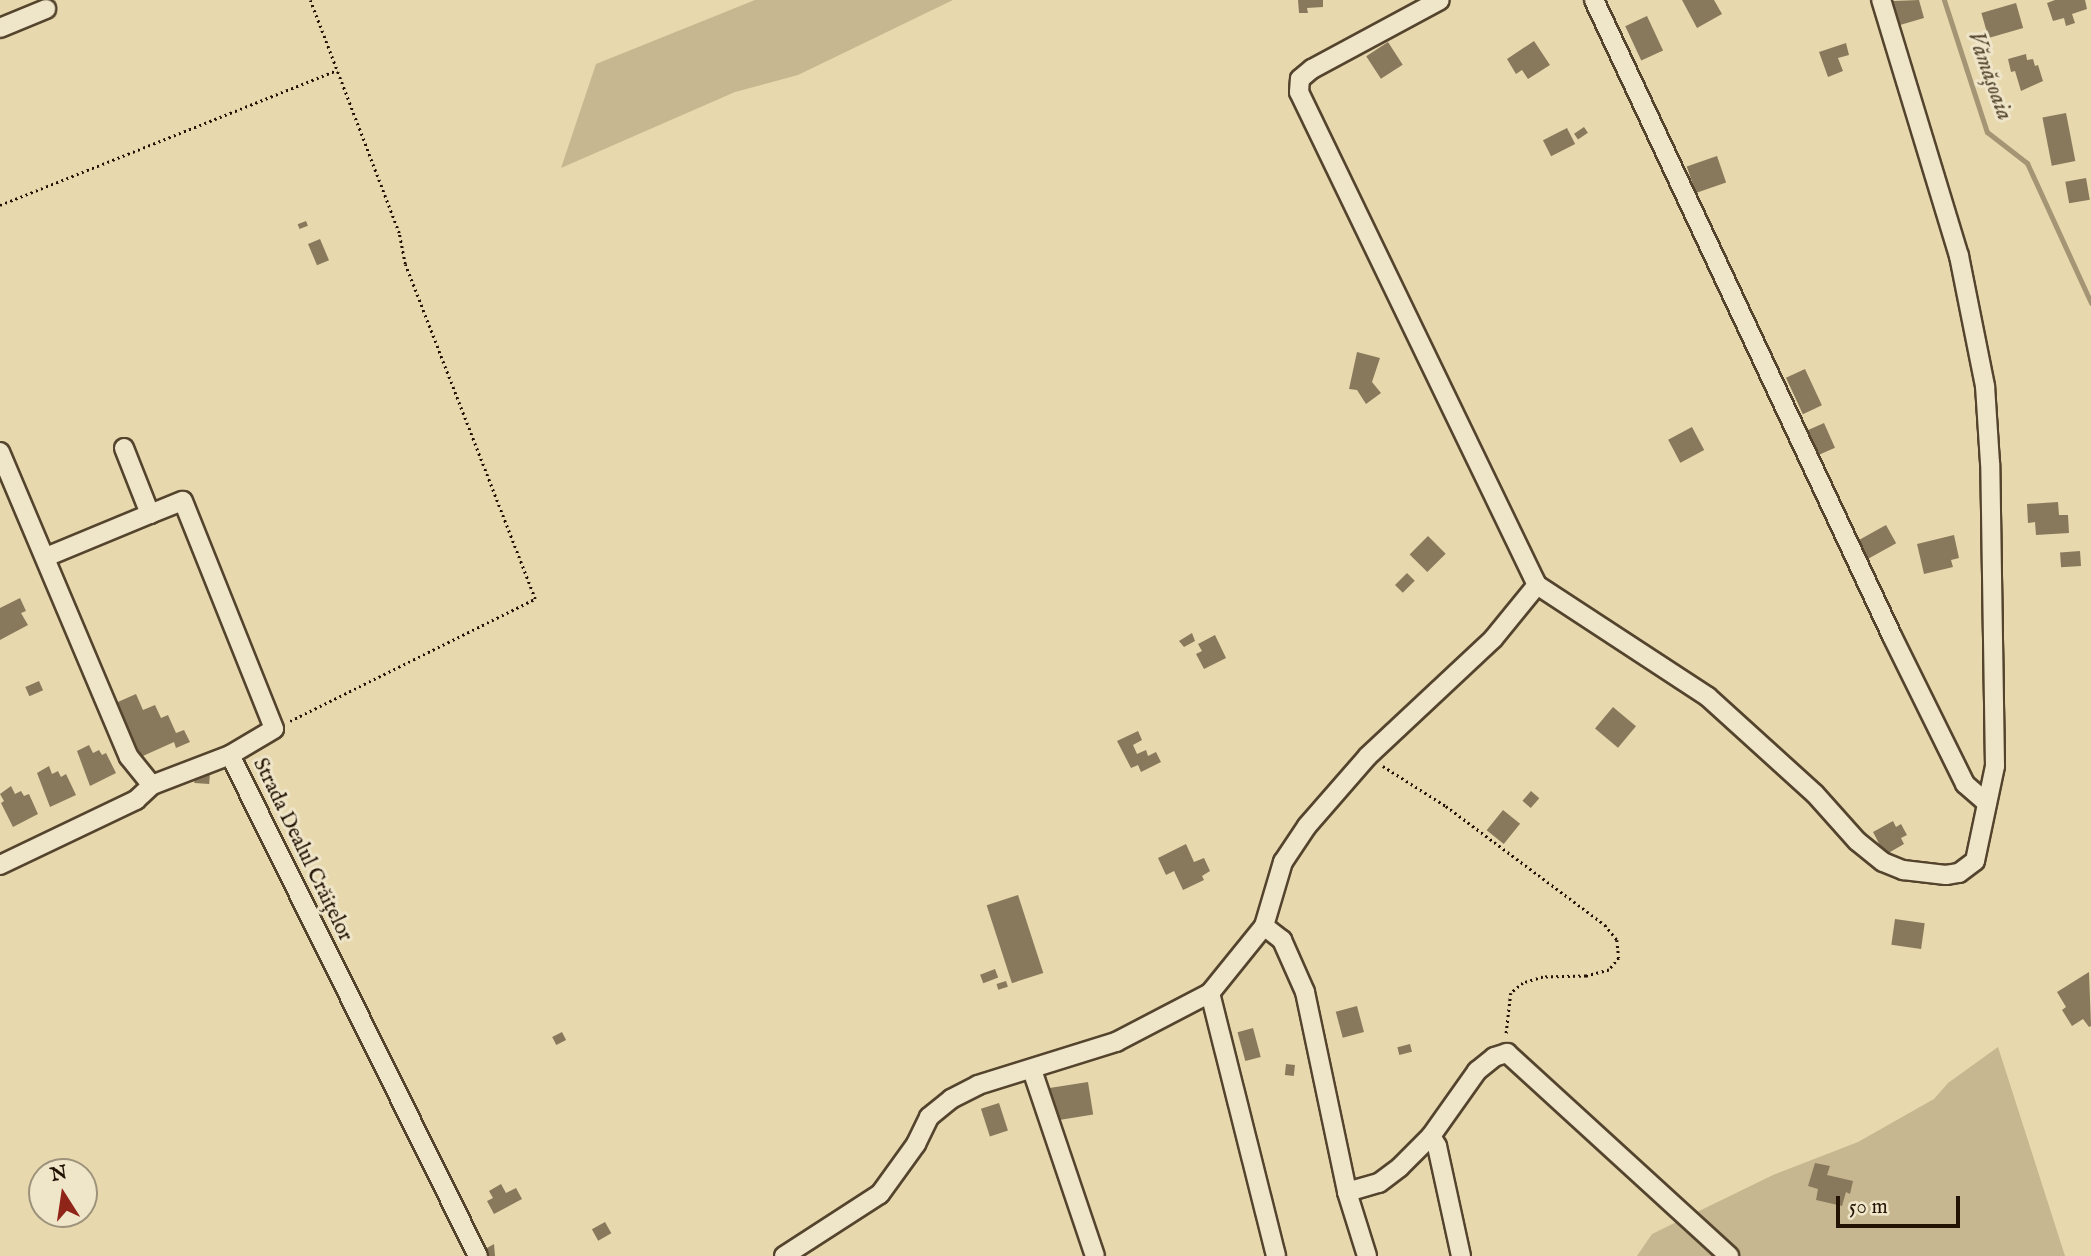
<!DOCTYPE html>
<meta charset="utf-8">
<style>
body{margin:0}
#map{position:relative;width:2091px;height:1256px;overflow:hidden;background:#e7d8ad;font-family:"IM FELL English",serif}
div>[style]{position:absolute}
.green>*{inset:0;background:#c6b790}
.stream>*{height:5px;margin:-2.5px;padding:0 2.5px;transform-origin:2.5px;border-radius:2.5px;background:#a49574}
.building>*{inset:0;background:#89795c;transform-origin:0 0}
.path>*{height:2.5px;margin-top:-1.25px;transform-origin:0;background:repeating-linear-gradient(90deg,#231304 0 2px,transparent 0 5.5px)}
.roads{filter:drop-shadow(2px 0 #54442e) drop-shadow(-2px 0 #54442e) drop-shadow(0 2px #54442e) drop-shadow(0 -2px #54442e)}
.minor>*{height:18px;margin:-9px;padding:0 9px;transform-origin:9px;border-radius:9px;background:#efe6ca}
span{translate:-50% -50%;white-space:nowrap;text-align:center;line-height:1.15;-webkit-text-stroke:6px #efe6ca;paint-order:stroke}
.street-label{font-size:21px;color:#231304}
.water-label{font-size:23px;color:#574731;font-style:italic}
.north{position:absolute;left:28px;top:1158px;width:70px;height:70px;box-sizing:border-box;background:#efe6ca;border:2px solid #9d927b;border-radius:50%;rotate:348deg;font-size:19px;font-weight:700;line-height:28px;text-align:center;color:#231304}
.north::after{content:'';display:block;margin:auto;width:24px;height:32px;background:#8f2418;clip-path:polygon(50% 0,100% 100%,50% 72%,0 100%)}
.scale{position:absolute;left:1836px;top:1196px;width:124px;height:32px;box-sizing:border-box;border:4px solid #231304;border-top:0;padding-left:9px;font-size:21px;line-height:24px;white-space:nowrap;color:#231304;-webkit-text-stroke:5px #efe6ca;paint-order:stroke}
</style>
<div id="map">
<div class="green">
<i style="clip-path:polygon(755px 0,953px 0,798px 75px,735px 92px,561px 168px,596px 64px)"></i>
<i style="clip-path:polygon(1998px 1047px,2065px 1256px,1637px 1256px,1652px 1234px,1773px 1175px,1858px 1142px,1934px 1099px,1948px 1083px)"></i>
</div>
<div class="stream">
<i style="left:1944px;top:0;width:139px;rotate:72deg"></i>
<i style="left:1987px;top:132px;width:51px;rotate:37.8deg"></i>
<i style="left:2027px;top:163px;width:154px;rotate:65.4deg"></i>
</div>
<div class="building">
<i style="clip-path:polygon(1298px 0,1323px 0,1323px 7px,1307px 8px,1308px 13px,1299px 13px)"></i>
<i style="clip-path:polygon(1682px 0,1714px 0,1722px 14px,1697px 28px)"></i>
<i style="clip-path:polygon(1919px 0,1924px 18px,1900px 25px,1893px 1px)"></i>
<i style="clip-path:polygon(2055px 0,2085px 0,2087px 9px,2072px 14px,2075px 23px,2066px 26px,2064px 18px,2053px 21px,2047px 3px)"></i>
<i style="left:2016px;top:3px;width:26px;height:36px;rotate:74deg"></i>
<i style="left:1647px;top:16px;width:38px;height:24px;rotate:65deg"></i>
<i style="clip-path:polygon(1534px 41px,1550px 65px,1528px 79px,1522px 70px,1516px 74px,1507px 59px)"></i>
<i style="left:1388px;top:42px;width:27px;height:26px;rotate:57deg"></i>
<i style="clip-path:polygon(1846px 43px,1849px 55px,1838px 58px,1843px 71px,1828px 77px,1819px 52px)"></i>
<i style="clip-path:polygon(2026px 54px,2027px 60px,2033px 59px,2035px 66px,2038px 65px,2043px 81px,2021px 91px,2015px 71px,2011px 72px,2008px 59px)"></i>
<i style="left:2066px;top:113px;width:49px;height:24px;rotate:79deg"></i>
<i style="left:1584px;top:127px;width:7px;height:12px;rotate:56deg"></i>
<i style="left:1567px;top:128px;width:18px;height:27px;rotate:63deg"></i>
<i style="left:1717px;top:156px;width:28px;height:32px;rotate:71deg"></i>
<i style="left:2086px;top:178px;width:22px;height:21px;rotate:80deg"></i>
<i style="left:306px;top:221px;width:5px;height:9px;rotate:68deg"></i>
<i style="left:320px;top:239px;width:23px;height:13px;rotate:67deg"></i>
<i style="clip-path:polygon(1357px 352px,1380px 358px,1372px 382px,1381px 393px,1366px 404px,1357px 390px,1349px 389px)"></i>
<i style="left:1805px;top:369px;width:40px;height:21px;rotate:65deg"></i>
<i style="left:1824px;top:423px;width:27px;height:21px;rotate:66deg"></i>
<i style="left:1692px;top:427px;width:26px;height:27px;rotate:62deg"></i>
<i style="clip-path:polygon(2058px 502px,2059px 515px,2068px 515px,2069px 533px,2036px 535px,2035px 522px,2028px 523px,2027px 504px)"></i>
<i style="left:1886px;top:525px;width:21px;height:34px;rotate:61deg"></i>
<i style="clip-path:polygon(1954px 535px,1959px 558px,1951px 560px,1953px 567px,1924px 574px,1917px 544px)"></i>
<i style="left:1428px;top:536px;width:25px;height:26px;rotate:45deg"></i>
<i style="left:2080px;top:551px;width:15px;height:20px;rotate:86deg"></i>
<i style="left:1407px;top:573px;width:11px;height:17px;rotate:45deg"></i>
<i style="clip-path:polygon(20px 598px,26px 611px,21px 613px,28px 625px,0 640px,0 608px)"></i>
<i style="clip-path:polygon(1192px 633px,1195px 641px,1184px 647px,1179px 641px)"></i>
<i style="clip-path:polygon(1215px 635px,1226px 658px,1204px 669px,1196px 654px,1202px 651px,1198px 644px)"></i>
<i style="left:39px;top:681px;width:10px;height:15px;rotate:66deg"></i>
<i style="clip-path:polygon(136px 694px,143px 710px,155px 705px,161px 718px,168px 715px,176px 733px,184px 730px,190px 742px,176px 748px,174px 742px,134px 760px,111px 705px)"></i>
<i style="left:1613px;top:707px;width:30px;height:28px;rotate:40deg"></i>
<i style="clip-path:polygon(1138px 731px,1142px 740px,1133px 745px,1137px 754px,1146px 750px,1148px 756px,1156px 752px,1161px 762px,1141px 772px,1138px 765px,1131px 768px,1117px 741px)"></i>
<i style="clip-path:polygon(89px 745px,93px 753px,99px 750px,102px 755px,106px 753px,116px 773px,90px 786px,77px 751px)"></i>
<i style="clip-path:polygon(49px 766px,52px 774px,58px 771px,61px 777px,66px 774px,76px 795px,50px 807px,37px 773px)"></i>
<i style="left:195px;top:772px;width:15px;height:11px;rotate:4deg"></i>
<i style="clip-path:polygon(11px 786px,15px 794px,21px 791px,24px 796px,29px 794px,38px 814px,13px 827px,1px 803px,4px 801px,0 794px)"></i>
<i style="left:1531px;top:791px;width:11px;height:13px;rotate:41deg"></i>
<i style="left:1503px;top:810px;width:22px;height:26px;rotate:39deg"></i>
<i style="clip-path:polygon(1893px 821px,1896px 827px,1901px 824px,1907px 835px,1901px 838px,1904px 844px,1885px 855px,1873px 832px)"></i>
<i style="clip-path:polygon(1186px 844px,1194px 862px,1204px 858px,1210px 871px,1202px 876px,1204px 880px,1183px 890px,1174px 871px,1166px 875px,1158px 858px)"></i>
<i style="left:1018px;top:895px;width:82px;height:33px;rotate:72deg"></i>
<i style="left:1895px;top:919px;width:30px;height:26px;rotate:8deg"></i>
<i style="left:995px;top:969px;width:9px;height:16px;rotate:69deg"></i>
<i style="clip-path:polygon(2089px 972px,2091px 1026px,2089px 1027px,2083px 1019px,2072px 1026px,2062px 1010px,2066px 1007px,2057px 992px)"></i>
<i style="left:1006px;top:981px;width:6px;height:10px;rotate:72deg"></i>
<i style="left:1357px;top:1006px;width:27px;height:22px;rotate:75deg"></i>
<i style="left:1253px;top:1028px;width:30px;height:16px;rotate:75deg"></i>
<i style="left:562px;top:1032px;width:9px;height:11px;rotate:63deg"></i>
<i style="left:1410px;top:1044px;width:8px;height:13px;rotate:76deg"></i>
<i style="left:1286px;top:1064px;width:9px;height:11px;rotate:6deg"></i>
<i style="left:1088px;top:1082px;width:33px;height:39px;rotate:81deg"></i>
<i style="left:999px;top:1103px;width:29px;height:19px;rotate:72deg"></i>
<i style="clip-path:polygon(1815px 1163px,1830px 1166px,1827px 1175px,1853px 1181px,1850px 1194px,1846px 1192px,1842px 1206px,1816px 1200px,1818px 1189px,1808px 1186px)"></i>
<i style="clip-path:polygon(501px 1184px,506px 1193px,516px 1188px,522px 1199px,494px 1214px,487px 1201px,493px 1198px,489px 1191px)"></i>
<i style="left:605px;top:1222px;width:13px;height:15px;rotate:61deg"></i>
<i style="clip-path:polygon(494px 1244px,495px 1256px,482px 1256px,480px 1252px)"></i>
</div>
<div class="path">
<i style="left:0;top:205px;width:363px;rotate:-21.8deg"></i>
<i style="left:290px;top:721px;width:274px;rotate:-26.5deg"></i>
<i style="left:535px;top:599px;width:359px;rotate:-111.2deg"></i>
<i style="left:405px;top:264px;width:32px;rotate:-101deg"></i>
<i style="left:399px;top:233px;width:249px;rotate:-110.9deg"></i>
<i style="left:1383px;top:766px;width:75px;rotate:32.4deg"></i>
<i style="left:1446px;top:806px;width:199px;rotate:36.8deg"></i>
<i style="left:1605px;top:925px;width:19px;rotate:51deg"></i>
<i style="left:1617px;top:940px;width:18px;rotate:84deg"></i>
<i style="left:1619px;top:958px;width:16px;rotate:130deg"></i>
<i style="left:1609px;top:970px;width:24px;rotate:165deg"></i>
<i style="left:1586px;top:976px;width:43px;rotate:178.7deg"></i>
<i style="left:1543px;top:977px;width:21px;rotate:163deg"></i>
<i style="left:1523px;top:983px;width:16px;rotate:140deg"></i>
<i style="left:1511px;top:993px;width:43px;rotate:96.6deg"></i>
</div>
<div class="roads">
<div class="minor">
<i style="left:1594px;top:0;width:702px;rotate:64.89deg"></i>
<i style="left:1892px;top:636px;width:165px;rotate:63.7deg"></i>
<i style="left:1965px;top:784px;width:29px;rotate:41deg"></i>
<i style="left:0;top:28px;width:50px;rotate:-22.4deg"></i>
<i style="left:124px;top:448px;width:71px;rotate:68.5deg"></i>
<i style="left:150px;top:514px;width:35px;rotate:-22deg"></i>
<i style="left:183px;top:501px;width:245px;rotate:68.2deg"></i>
<i style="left:274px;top:729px;width:51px;rotate:149.4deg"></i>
<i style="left:0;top:452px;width:331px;rotate:67.1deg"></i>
<i style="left:129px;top:757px;width:36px;rotate:51deg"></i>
<i style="left:46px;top:557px;width:113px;rotate:-22.5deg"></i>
<i style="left:1537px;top:585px;width:204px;rotate:33.2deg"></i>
<i style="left:1708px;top:697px;width:144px;rotate:42.2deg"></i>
<i style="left:1815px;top:794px;width:63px;rotate:48.2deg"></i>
<i style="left:1857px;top:841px;width:33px;rotate:39deg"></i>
<i style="left:1883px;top:862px;width:22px;rotate:22deg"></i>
<i style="left:1903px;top:870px;width:43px;rotate:6.6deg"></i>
<i style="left:1946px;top:875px;width:13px;rotate:-9deg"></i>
<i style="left:1959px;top:873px;width:20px;rotate:-37deg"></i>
<i style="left:1975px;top:861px;width:97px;rotate:-78.1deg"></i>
<i style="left:1995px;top:766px;width:303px;rotate:-90.9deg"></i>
<i style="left:1990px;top:463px;width:77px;rotate:-93.7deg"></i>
<i style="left:1985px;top:386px;width:133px;rotate:-101.3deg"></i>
<i style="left:1959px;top:256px;width:268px;rotate:-106.9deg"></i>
<i style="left:0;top:865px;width:151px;rotate:-25.5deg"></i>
<i style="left:136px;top:800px;width:22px;rotate:-43deg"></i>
<i style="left:152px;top:785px;width:84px;rotate:-21deg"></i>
<i style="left:230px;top:755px;width:559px;rotate:63.66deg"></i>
<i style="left:1264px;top:926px;width:67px;rotate:-73.5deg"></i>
<i style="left:1283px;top:862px;width:43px;rotate:-56.3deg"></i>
<i style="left:1307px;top:826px;width:93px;rotate:-48.9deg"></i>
<i style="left:1368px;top:756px;width:171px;rotate:-43.1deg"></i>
<i style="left:1493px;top:639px;width:70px;rotate:-50.8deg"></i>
<i style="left:1537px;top:585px;width:547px;rotate:-115.77deg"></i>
<i style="left:1299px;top:92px;width:13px;rotate:-86deg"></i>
<i style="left:1300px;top:79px;width:16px;rotate:-40deg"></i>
<i style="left:1312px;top:69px;width:145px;rotate:-28.3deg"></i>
<i style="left:1210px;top:993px;width:271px;rotate:75.9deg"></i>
<i style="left:1032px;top:1070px;width:196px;rotate:71.3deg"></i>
<i style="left:1431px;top:1136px;width:12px;rotate:59deg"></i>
<i style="left:1437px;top:1146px;width:113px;rotate:77.7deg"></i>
<i style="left:1347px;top:1192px;width:67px;rotate:72.6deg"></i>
<i style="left:784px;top:1256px;width:114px;rotate:-32.9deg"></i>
<i style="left:880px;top:1194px;width:62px;rotate:-54.2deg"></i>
<i style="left:916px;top:1144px;width:30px;rotate:-64deg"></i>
<i style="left:929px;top:1117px;width:28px;rotate:-39deg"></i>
<i style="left:951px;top:1099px;width:30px;rotate:-27deg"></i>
<i style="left:978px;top:1085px;width:145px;rotate:-17.3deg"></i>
<i style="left:1116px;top:1042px;width:106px;rotate:-27.5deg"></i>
<i style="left:1210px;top:993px;width:86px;rotate:-51.1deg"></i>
<i style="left:1264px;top:926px;width:23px;rotate:38deg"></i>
<i style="left:1282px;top:940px;width:57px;rotate:66.1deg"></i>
<i style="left:1305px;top:992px;width:204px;rotate:78.1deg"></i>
<i style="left:1347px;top:1192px;width:33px;rotate:-16deg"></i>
<i style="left:1379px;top:1183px;width:26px;rotate:-37deg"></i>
<i style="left:1400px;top:1167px;width:44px;rotate:-45deg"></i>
<i style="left:1431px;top:1136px;width:80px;rotate:-54.7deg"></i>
<i style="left:1477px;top:1071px;width:22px;rotate:-39deg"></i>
<i style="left:1494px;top:1057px;width:14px;rotate:-17deg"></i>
<i style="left:1507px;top:1053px;width:301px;rotate:42.4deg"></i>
</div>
</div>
<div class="street-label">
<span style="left:302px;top:850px;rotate:64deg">Strada Dealul Crăițelor</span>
</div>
<div class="water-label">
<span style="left:1989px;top:76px;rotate:70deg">Vămășoaia</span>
</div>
<div class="north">N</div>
<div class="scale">50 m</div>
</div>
